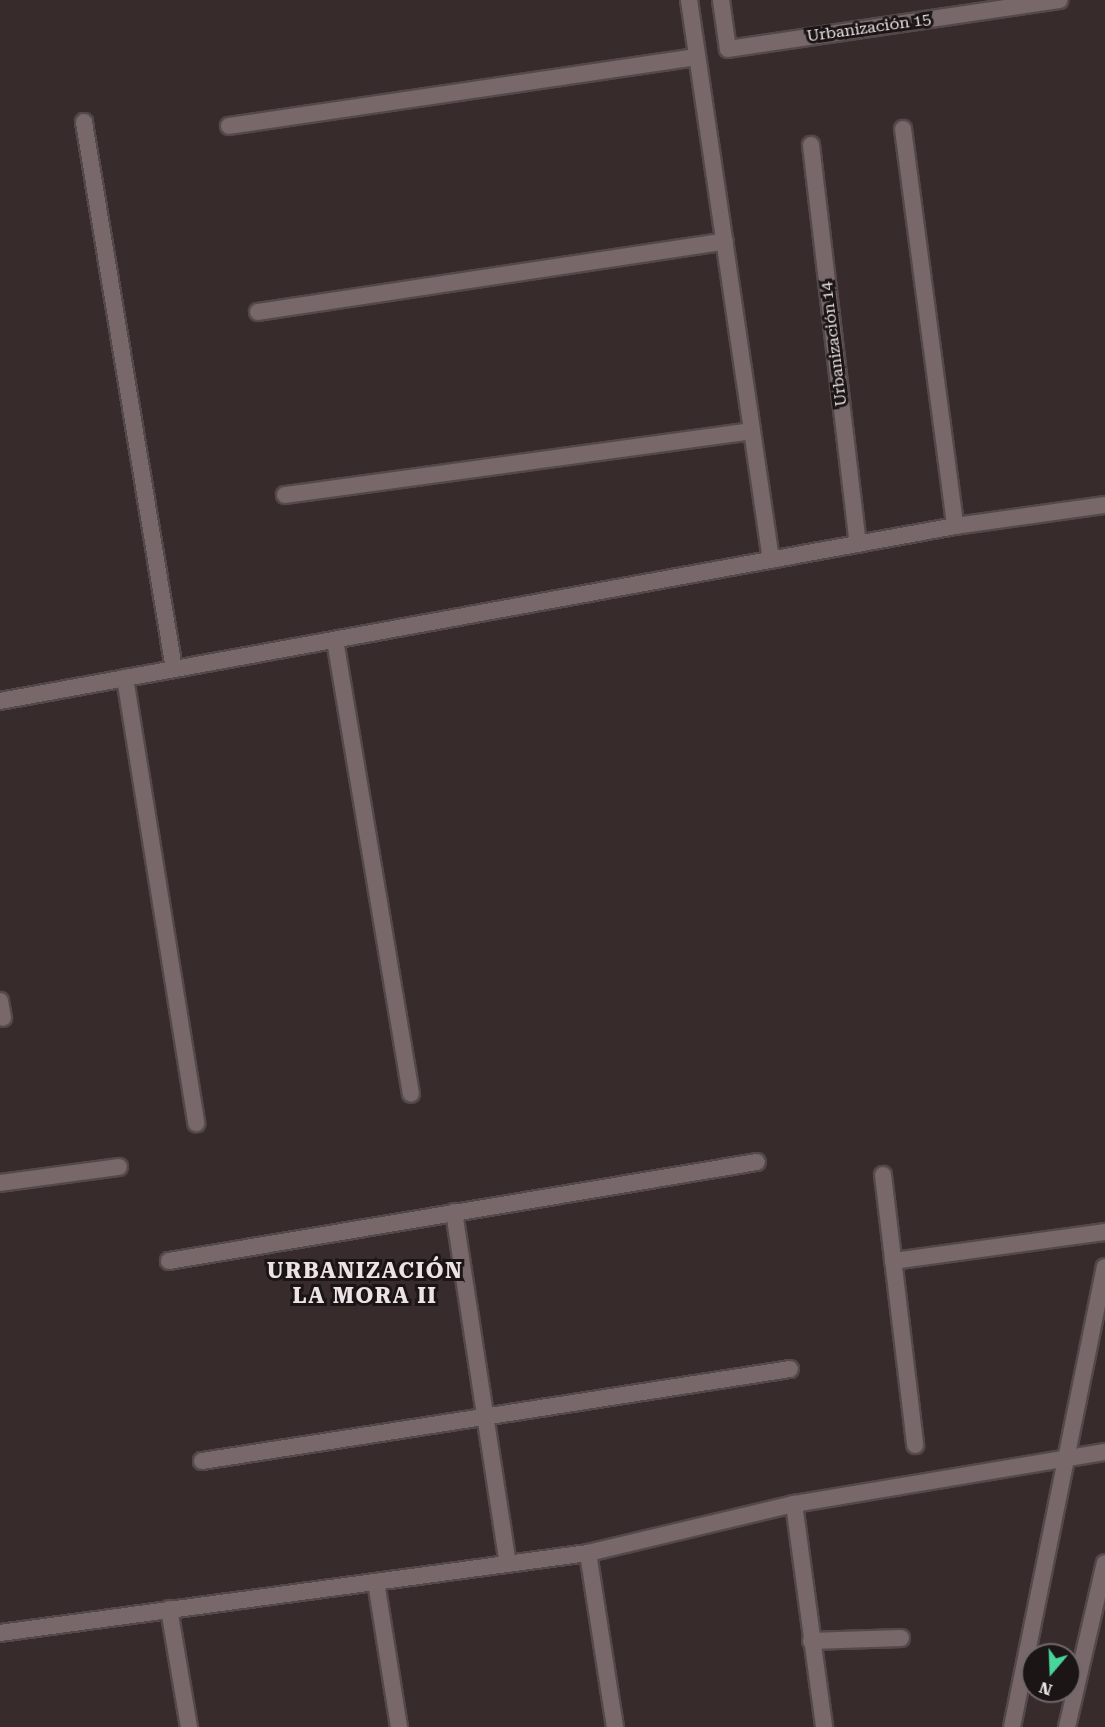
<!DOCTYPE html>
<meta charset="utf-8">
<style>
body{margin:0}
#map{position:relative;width:1105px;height:1727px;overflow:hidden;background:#382b2c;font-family:"Roboto Serif",serif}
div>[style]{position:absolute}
.roads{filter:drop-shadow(2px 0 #54494a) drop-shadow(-2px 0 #54494a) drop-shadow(0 2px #54494a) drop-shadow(0 -2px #54494a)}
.minor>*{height:16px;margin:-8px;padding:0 8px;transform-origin:8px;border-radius:8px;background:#786869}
span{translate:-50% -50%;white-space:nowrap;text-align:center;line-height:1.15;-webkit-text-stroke:6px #1b1516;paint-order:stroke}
.street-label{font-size:16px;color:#ece3e4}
.district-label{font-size:22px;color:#ece3e4;font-weight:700;letter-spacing:1.5px}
.north{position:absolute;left:1021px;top:1643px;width:60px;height:60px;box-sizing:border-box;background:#1b1516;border:2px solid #6f6768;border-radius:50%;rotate:199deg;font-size:16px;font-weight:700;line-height:24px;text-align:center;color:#ece3e4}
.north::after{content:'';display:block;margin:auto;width:21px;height:27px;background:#49d49c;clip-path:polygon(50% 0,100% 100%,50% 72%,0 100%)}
</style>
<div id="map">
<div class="roads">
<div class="minor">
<i style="left:689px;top:0;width:566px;rotate:81.67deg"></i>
<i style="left:721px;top:0;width:49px;rotate:81.9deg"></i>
<i style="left:728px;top:49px;width:335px;rotate:-8.4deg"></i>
<i style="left:84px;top:122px;width:554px;rotate:80.66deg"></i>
<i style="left:229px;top:126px;width:473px;rotate:-8.4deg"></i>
<i style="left:903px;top:129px;width:400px;rotate:82.5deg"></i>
<i style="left:811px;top:145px;width:401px;rotate:83.3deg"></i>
<i style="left:258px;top:312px;width:472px;rotate:-8.6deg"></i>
<i style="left:285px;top:495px;width:471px;rotate:-7.8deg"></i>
<i style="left:335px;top:640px;width:460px;rotate:80.5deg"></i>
<i style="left:125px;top:678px;width:451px;rotate:80.9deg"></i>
<i style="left:0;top:701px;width:971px;rotate:-10.38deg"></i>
<i style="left:955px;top:526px;width:151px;rotate:-8deg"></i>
<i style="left:0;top:1001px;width:17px;rotate:80deg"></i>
<i style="left:883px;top:1175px;width:272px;rotate:83.2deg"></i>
<i style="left:0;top:1183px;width:120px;rotate:-7.7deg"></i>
<i style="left:454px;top:1212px;width:356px;rotate:81.3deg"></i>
<i style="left:169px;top:1261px;width:596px;rotate:-9.56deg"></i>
<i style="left:893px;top:1261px;width:214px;rotate:-7.8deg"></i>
<i style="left:202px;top:1461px;width:595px;rotate:-8.89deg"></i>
<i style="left:794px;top:1504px;width:225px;rotate:82.3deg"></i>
<i style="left:588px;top:1553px;width:176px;rotate:81.2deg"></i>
<i style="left:376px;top:1582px;width:147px;rotate:81deg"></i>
<i style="left:169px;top:1609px;width:120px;rotate:80.4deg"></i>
<i style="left:0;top:1633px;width:593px;rotate:-7.75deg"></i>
<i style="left:588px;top:1553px;width:212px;rotate:-13.4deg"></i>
<i style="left:794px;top:1504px;width:315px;rotate:-9.5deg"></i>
<i style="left:811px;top:1641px;width:90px;rotate:-1.9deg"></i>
<i style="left:1012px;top:1727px;width:469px;rotate:-78.6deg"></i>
<i style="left:1067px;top:1727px;width:168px;rotate:-77deg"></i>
</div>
</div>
<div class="street-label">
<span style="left:869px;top:28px;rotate:-8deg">Urbanización 15</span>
<span style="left:834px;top:344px;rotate:-97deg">Urbanización 14</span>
</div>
<div class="district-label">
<span style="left:365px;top:1283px">URBANIZACIÓN<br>LA MORA II</span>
</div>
<div class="north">N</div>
</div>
